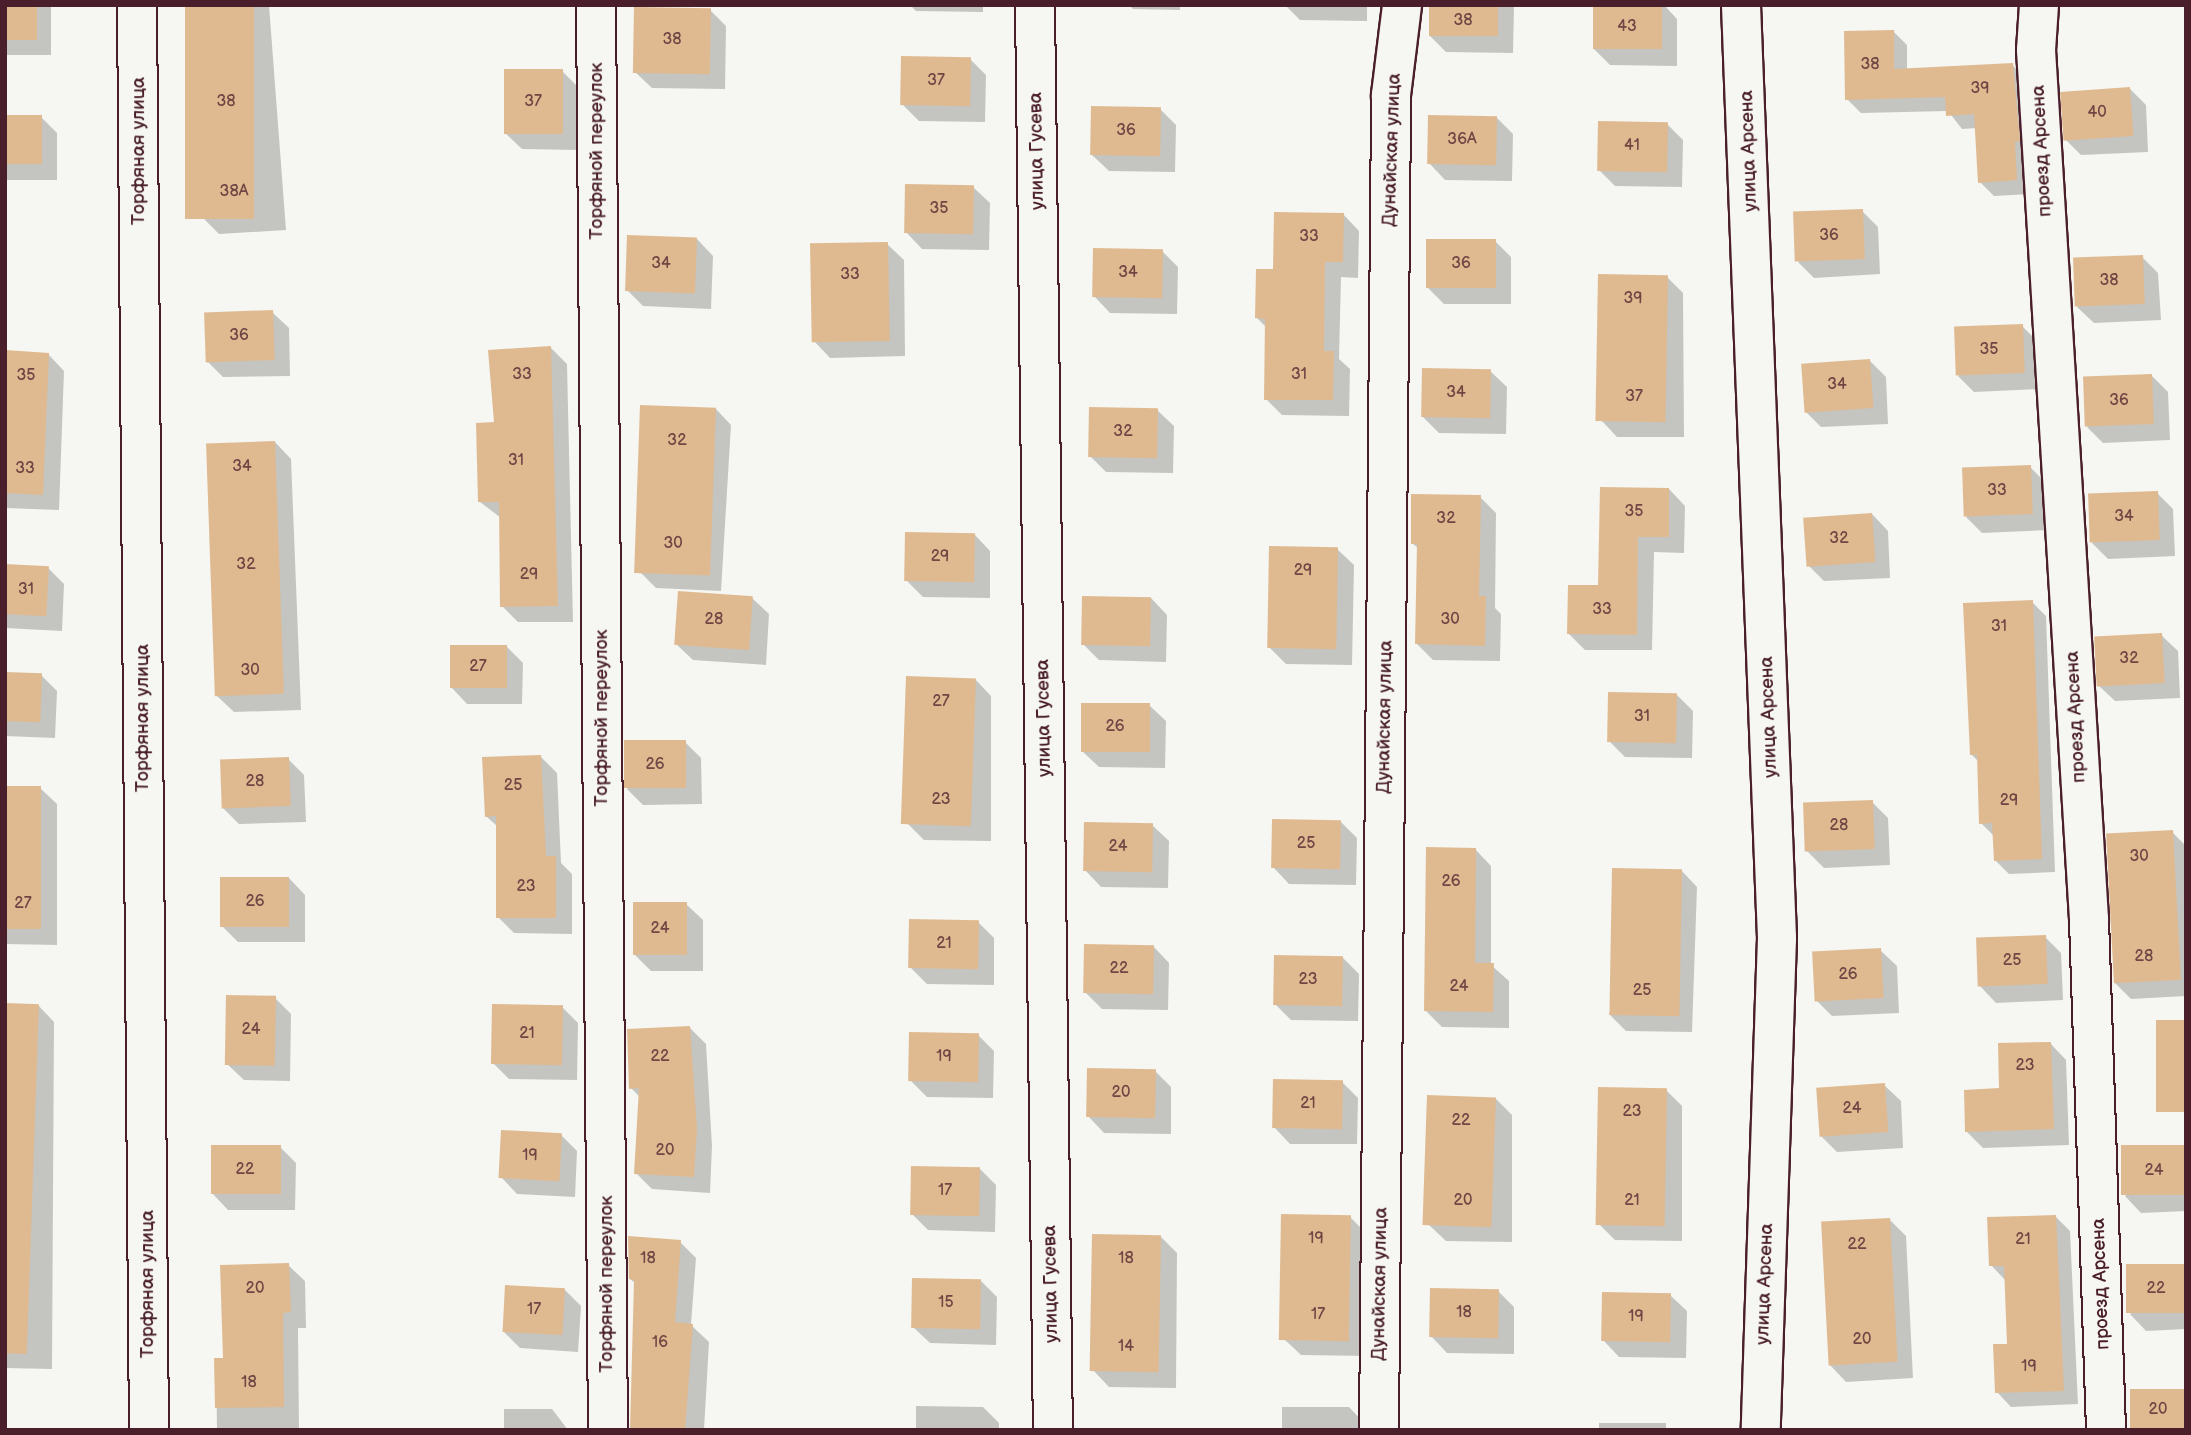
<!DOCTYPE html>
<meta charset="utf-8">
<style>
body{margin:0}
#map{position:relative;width:2191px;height:1435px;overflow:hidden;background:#f6f6f2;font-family:"Balsamiq Sans",sans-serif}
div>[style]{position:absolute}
.shadow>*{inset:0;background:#0003;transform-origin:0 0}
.building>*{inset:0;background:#dfba90;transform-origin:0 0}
.roads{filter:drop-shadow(2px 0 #4a1f2b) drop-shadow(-2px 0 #4a1f2b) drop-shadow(0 2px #4a1f2b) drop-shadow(0 -2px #4a1f2b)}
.street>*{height:38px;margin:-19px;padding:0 19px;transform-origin:19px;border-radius:19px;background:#f6f6f2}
span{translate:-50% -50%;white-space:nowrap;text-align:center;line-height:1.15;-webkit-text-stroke:5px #f6f6f2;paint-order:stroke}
.number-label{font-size:16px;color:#6f4644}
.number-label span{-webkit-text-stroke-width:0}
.street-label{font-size:19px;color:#4a1f2b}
.frame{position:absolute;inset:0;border:7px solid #4a1f2b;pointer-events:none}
</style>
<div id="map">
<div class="shadow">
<i style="left:5px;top:5px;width:46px;height:50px"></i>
<i style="clip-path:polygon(187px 5px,269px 5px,286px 230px,219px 234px,203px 218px)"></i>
<i style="clip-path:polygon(910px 5px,983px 5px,983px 12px,916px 11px)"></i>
<i style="clip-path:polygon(1129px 5px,1180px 5px,1180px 10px,1133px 9px)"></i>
<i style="clip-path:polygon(1285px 5px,1367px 5px,1367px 21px,1300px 20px)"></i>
<i style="clip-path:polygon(1431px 5px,1514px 6px,1513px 53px,1446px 52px,1430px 36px)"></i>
<i style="clip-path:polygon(1594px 5px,1664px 5px,1677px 19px,1677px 66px,1610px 65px,1594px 49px)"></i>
<i style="clip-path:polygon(710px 10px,726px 26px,725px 89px,652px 88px,635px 72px)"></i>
<i style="clip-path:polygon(1893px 31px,1907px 45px,1907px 70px,2012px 65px,2027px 79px,2030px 194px,1994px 196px,1980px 182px,1977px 128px,1962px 129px,1948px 111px,1861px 113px,1847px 99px)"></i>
<i style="clip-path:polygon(970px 59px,986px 75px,985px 122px,919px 121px,902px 104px)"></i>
<i style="clip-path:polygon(562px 71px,578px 87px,578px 150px,522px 149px,505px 133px)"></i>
<i style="clip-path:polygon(2130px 89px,2146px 105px,2148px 152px,2081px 155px,2065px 139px)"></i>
<i style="clip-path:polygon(1160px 109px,1176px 125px,1175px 172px,1109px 171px,1092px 155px)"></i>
<i style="clip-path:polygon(5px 117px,41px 117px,57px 133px,57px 180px,5px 180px)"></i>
<i style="clip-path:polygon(1497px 118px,1513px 134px,1512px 181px,1445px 180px,1429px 163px)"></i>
<i style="clip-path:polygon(1667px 124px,1683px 140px,1682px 187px,1615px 186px,1599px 170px)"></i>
<i style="clip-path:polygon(973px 187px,990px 203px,989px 250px,922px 249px,906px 232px)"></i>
<i style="clip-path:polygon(1862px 211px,1878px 227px,1880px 274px,1814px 278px,1798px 262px)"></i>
<i style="clip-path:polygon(1343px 214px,1359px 231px,1358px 278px,1341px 277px,1339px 359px,1350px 369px,1349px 416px,1282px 415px,1266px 399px,1267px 328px,1257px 318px,1275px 271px)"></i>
<i style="clip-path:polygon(697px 239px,713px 256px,711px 309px,643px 306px,627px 290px)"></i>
<i style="clip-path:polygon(1495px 241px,1511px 257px,1511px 304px,1444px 304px,1427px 287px)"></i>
<i style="clip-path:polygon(887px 244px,904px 260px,905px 356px,830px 358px,814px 341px)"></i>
<i style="clip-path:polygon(1162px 251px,1178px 267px,1177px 314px,1110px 313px,1094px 296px)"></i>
<i style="clip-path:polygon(2142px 257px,2158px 273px,2161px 320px,2094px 323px,2077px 307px)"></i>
<i style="clip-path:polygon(1667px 277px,1683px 293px,1684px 437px,1617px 437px,1601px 420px)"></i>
<i style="clip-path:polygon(272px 312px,289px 328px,290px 376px,223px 377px,207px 361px)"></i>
<i style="clip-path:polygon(2022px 326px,2038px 342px,2041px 389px,1974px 392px,1958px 376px)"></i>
<i style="clip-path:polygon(551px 348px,567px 364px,573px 622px,518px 622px,502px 606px,501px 518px,480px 502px,496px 424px)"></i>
<i style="clip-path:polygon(5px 352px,48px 354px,64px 371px,59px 510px,5px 508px)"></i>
<i style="clip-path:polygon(1870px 361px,1886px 377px,1888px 424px,1821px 427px,1805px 411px)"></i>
<i style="clip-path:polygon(1490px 371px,1507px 387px,1506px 434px,1439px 433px,1423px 417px)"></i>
<i style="clip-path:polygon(2152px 376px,2168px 392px,2170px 440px,2103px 443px,2087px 427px)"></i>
<i style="clip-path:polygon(715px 408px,731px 425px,721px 591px,656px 588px,640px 572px)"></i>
<i style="clip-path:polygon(1157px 410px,1174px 426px,1173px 473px,1106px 472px,1090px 456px)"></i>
<i style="clip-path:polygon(275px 442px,291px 459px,301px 710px,234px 712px,217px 696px)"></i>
<i style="clip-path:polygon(2030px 467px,2046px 483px,2049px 530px,1982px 533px,1966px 517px)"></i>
<i style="clip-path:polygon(1669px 489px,1685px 506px,1684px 553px,1654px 552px,1652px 650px,1585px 650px,1569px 634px)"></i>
<i style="clip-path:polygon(2157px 493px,2173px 509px,2175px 556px,2108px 559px,2092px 543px)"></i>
<i style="clip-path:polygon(1480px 497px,1496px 513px,1495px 608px,1501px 614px,1500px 661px,1433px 660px,1417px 644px,1419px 549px,1412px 543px)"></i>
<i style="clip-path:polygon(1872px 514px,1888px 531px,1890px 578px,1824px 581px,1807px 564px)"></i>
<i style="clip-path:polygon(974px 534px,990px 551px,990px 598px,923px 597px,907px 581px)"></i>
<i style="clip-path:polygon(1337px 549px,1354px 565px,1352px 665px,1286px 664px,1270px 648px)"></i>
<i style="clip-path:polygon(5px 566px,48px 568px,64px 584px,62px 631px,5px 628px)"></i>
<i style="clip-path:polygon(752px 598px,769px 614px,766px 665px,693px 660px,676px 644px)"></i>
<i style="clip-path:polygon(1151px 598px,1167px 615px,1166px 662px,1099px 660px,1083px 644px)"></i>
<i style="clip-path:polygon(2032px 602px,2046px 616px,2055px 872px,2009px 874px,1995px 860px,1995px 837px,1981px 823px,1979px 762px,1971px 754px)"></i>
<i style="clip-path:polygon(2161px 635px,2178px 651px,2180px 698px,2115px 701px,2098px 685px)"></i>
<i style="clip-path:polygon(507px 647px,523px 663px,522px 704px,467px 704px,451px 687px)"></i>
<i style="clip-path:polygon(5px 673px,41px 675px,57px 691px,55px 738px,5px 736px)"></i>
<i style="clip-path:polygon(975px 679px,991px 696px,991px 841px,924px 840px,908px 824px)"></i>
<i style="clip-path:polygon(1677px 695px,1693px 711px,1692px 758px,1625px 757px,1609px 741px)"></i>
<i style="clip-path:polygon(1149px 705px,1166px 721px,1165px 768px,1099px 767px,1082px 751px)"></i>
<i style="clip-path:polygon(685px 742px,701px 758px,702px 804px,643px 805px,627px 789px)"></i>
<i style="clip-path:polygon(541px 757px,557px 773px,561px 863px,572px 874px,572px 934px,514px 933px,498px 917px,498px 827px,486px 816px)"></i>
<i style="clip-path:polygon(288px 759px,304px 775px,306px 822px,239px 824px,223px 808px)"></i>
<i style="clip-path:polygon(5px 788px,40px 788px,57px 804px,57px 945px,5px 944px)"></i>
<i style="clip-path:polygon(1872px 802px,1888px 818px,1890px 865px,1824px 868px,1807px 851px)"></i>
<i style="clip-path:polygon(1341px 822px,1357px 838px,1356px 885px,1289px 884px,1273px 867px)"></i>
<i style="clip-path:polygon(1152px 825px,1169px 841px,1168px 888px,1101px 887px,1085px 870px)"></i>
<i style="clip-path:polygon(2172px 832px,2186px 846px,2186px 996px,2131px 999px,2115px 983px)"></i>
<i style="clip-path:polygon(1475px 849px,1491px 866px,1491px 965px,1509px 981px,1509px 1028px,1442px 1027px,1425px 1010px)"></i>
<i style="clip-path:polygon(1681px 870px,1697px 887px,1692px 1032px,1626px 1031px,1609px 1014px)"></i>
<i style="clip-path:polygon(289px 878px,305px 895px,305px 942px,238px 942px,222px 926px)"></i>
<i style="clip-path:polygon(686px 904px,703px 920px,703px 971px,651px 971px,635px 955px)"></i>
<i style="clip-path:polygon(978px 922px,994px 938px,994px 985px,927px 984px,911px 968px)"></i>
<i style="clip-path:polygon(2045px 937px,2061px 953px,2063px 1000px,1996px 1003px,1980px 986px)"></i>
<i style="clip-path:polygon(1153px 946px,1169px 963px,1168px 1010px,1102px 1009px,1086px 993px)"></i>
<i style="clip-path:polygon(1880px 950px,1897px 966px,1899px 1013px,1832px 1016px,1816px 1000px)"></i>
<i style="clip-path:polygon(1343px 958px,1359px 974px,1358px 1021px,1291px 1020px,1275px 1004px)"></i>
<i style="clip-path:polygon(275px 998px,291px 1014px,290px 1081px,244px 1080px,227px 1064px)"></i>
<i style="clip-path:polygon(5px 1005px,38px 1005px,54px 1022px,52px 1369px,5px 1368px)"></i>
<i style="clip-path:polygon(562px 1007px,578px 1023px,577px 1080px,509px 1079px,493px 1063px)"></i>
<i style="clip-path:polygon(690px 1028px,706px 1044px,712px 1146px,710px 1193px,652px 1189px,636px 1173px,640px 1097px,631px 1088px)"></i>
<i style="clip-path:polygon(978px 1035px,994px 1051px,993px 1098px,927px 1097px,911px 1081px)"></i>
<i style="clip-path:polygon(2050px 1043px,2066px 1060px,2069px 1145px,1983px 1148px,1967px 1132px,2001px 1090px)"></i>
<i style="clip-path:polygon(1155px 1071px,1171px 1087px,1171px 1134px,1104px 1133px,1088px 1116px)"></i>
<i style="clip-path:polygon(1342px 1082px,1358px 1098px,1357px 1144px,1290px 1144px,1274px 1127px)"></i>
<i style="clip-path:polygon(1884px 1085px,1901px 1101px,1903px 1148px,1837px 1152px,1820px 1135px)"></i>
<i style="clip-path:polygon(1666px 1090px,1682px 1106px,1682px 1241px,1615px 1240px,1599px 1224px)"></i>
<i style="clip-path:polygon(1495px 1098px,1512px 1115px,1512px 1242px,1446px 1241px,1429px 1225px)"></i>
<i style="clip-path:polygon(561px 1135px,577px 1151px,575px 1197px,517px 1194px,501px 1177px)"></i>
<i style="clip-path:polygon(280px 1147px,296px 1163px,295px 1210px,228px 1210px,212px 1193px)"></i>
<i style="clip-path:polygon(2186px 1147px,2186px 1211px,2141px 1213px,2125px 1196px)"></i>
<i style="clip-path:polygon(980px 1169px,996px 1185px,995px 1232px,928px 1230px,912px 1214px)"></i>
<i style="clip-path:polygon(1350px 1217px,1366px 1233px,1368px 1356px,1301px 1355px,1284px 1339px)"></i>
<i style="clip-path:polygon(2056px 1217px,2070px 1231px,2078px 1404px,2011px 1407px,1997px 1392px,2008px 1345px,2005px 1280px,1991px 1265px)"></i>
<i style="clip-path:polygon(1890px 1220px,1906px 1236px,1913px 1378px,1846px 1382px,1830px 1365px)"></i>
<i style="clip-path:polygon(1160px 1236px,1177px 1253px,1176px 1388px,1109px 1387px,1093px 1370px)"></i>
<i style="clip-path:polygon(680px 1242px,696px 1258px,691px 1325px,709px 1342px,704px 1430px,633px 1430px,636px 1284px,630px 1279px)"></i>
<i style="clip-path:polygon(288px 1265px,305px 1281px,306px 1328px,298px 1328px,299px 1430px,217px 1430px,216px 1360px,224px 1360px)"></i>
<i style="clip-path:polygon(2186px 1265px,2186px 1329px,2146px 1331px,2130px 1314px)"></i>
<i style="clip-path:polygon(981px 1281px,997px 1297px,996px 1345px,930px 1343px,913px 1327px)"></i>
<i style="clip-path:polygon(564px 1289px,581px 1306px,578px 1352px,520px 1348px,504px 1332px)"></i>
<i style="clip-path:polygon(1498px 1291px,1514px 1307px,1514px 1354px,1447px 1353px,1431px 1336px)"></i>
<i style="clip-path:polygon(1670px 1295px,1687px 1311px,1686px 1358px,1619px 1357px,1603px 1340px)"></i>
<i style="clip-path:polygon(916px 1406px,983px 1407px,999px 1423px,999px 1430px,916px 1430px)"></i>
<i style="clip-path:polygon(1282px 1407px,1349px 1407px,1365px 1424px,1365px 1430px,1282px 1430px)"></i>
<i style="clip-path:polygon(504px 1409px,552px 1409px,568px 1430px,504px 1430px)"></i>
<i style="left:1599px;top:1423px;width:67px;height:7px"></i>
</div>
<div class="building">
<i style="left:5px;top:5px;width:32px;height:35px"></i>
<i style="left:185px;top:5px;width:69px;height:214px"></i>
<i style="left:1429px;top:5px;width:69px;height:31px"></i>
<i style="left:1593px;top:5px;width:69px;height:44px"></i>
<i style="left:634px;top:7px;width:77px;height:66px;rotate:1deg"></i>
<i style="clip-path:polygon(1894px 30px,1894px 69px,2013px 63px,2020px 141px,2015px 142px,2017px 180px,1978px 183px,1974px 114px,1946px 116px,1945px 97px,1845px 100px,1844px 31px)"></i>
<i style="left:901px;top:56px;width:70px;height:49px;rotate:1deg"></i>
<i style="left:504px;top:69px;width:59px;height:65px"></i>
<i style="left:2130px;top:87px;width:49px;height:70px;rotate:86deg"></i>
<i style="left:1091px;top:106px;width:70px;height:49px;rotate:1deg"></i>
<i style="left:5px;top:115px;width:37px;height:49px"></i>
<i style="left:1428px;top:115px;width:69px;height:49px;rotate:1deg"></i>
<i style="left:1598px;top:121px;width:70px;height:50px;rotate:1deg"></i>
<i style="left:905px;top:184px;width:69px;height:49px;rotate:1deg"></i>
<i style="left:1863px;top:209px;width:50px;height:70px;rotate:88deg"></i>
<i style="clip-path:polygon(1274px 212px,1344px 213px,1343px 262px,1325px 262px,1324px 351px,1334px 351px,1333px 400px,1264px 400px,1265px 319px,1255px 318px,1256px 269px,1273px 269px)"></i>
<i style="left:627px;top:235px;width:70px;height:56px;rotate:2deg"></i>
<i style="left:1426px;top:239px;width:70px;height:49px"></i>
<i style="left:888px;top:242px;width:99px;height:78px;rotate:89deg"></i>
<i style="left:1093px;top:248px;width:70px;height:49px;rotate:1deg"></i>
<i style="left:2143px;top:255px;width:49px;height:70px;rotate:88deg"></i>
<i style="left:1598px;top:274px;width:70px;height:147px;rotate:1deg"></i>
<i style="left:273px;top:310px;width:50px;height:69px;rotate:88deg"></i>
<i style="left:2023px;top:324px;width:49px;height:69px;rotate:88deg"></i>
<i style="clip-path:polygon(551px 346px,558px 606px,500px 607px,499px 502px,478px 502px,476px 423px,494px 422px,488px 350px)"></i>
<i style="clip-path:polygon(5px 350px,49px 353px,43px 495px,5px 493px)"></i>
<i style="left:1870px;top:359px;width:49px;height:69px;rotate:86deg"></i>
<i style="left:1422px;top:368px;width:69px;height:49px;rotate:1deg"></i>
<i style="left:2152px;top:374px;width:50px;height:69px;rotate:88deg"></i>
<i style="left:640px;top:405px;width:76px;height:168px;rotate:2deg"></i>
<i style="left:1089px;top:407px;width:69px;height:50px;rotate:1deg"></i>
<i style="left:275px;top:441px;width:253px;height:69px;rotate:88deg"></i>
<i style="left:2031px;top:465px;width:49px;height:69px;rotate:88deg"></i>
<i style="clip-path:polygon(1600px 487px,1669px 488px,1669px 537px,1638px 537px,1637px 635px,1567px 634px,1568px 585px,1598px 585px)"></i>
<i style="left:2158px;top:491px;width:49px;height:70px;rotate:88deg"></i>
<i style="clip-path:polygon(1411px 494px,1481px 495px,1479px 596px,1486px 596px,1485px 646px,1415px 644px,1417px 544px,1411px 544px)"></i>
<i style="left:1872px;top:513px;width:49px;height:69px;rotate:86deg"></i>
<i style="left:905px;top:532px;width:70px;height:49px;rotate:1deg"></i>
<i style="left:1269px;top:546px;width:69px;height:102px;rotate:1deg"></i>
<i style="left:5px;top:564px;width:44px;height:50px;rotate:3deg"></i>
<i style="left:678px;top:591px;width:75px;height:54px;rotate:4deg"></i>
<i style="left:1082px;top:596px;width:69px;height:49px;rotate:1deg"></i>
<i style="clip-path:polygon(2033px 600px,2042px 859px,1994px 861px,1992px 823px,1979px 824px,1977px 755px,1970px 755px,1963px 603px)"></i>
<i style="left:2162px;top:633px;width:50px;height:68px;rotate:87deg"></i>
<i style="left:450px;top:645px;width:57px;height:43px"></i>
<i style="left:5px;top:672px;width:37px;height:49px;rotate:2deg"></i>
<i style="left:906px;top:676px;width:70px;height:148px;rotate:2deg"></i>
<i style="left:1608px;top:692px;width:69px;height:50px;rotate:1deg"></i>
<i style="left:1081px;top:703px;width:69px;height:49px"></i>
<i style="left:686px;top:740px;width:48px;height:62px;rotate:90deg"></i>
<i style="clip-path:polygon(541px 755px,546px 856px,556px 856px,556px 918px,496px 918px,496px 816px,485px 817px,482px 757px)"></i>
<i style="left:289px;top:757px;width:49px;height:69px;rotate:88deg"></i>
<i style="left:5px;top:786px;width:36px;height:143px"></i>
<i style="left:1873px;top:800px;width:49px;height:70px;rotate:88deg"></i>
<i style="left:1272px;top:819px;width:69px;height:49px;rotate:1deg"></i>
<i style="left:1084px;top:822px;width:69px;height:49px;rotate:1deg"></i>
<i style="left:2173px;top:830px;width:150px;height:67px;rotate:87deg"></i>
<i style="clip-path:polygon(1426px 847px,1476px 848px,1475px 963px,1494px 963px,1493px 1012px,1424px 1011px)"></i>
<i style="left:1612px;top:868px;width:70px;height:147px;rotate:1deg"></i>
<i style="left:220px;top:877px;width:69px;height:50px"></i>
<i style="left:633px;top:902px;width:54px;height:53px"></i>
<i style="left:909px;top:919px;width:70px;height:49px;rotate:1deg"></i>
<i style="left:2046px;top:935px;width:49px;height:70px;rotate:88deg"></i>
<i style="left:1084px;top:944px;width:70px;height:49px;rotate:1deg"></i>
<i style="left:1881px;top:948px;width:50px;height:69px;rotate:87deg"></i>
<i style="left:1274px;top:955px;width:69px;height:50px;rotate:1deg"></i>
<i style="left:226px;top:995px;width:50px;height:70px;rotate:1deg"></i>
<i style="left:5px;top:1003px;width:34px;height:350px;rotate:2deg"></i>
<i style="left:492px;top:1004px;width:71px;height:60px;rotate:1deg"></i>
<i style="left:2186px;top:1020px;width:92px;height:30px;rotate:90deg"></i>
<i style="clip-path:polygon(690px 1026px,697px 1129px,694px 1177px,634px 1174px,639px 1088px,629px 1089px,627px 1029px)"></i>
<i style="left:909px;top:1032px;width:70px;height:49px;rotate:1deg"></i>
<i style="clip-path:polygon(2051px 1042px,2054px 1129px,1965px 1132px,1964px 1090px,1999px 1088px,1998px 1043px)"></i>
<i style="left:1087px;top:1068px;width:69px;height:49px;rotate:1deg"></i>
<i style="left:1273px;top:1079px;width:70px;height:49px;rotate:1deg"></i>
<i style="left:1885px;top:1083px;width:49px;height:69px;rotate:86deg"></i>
<i style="left:1598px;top:1087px;width:69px;height:138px;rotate:1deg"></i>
<i style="left:1427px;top:1095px;width:69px;height:130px;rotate:2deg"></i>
<i style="left:501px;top:1130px;width:61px;height:48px;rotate:3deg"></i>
<i style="left:211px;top:1145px;width:70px;height:49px"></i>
<i style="left:2186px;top:1145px;width:50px;height:65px;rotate:90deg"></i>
<i style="left:911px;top:1166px;width:69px;height:49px;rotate:1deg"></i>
<i style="left:1281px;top:1214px;width:70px;height:126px;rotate:1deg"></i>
<i style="clip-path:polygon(2056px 1215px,2064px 1391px,1995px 1393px,1993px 1344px,2007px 1344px,2004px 1266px,1989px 1266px,1987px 1217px)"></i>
<i style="left:1890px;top:1218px;width:144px;height:69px;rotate:87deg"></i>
<i style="left:1092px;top:1234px;width:69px;height:137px;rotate:1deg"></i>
<i style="clip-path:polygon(628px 1236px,681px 1240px,675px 1322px,693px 1324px,685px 1430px,630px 1430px,634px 1280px,629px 1279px)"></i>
<i style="clip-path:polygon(289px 1263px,291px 1312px,283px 1313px,284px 1407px,215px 1408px,214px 1358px,223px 1358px,220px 1265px)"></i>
<i style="left:2186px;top:1264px;width:49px;height:60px;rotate:90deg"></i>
<i style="left:912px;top:1278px;width:69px;height:50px;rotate:1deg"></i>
<i style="left:505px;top:1285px;width:60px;height:47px;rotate:3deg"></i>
<i style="left:1430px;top:1288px;width:69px;height:49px;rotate:1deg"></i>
<i style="left:1602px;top:1292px;width:69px;height:49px;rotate:1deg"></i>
<i style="left:2186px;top:1389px;width:41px;height:56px;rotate:90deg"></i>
</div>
<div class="roads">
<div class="street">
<i style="left:137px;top:5px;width:1425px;rotate:89.52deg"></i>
<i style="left:596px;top:5px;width:1425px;rotate:89.52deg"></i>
<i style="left:1035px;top:5px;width:1425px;rotate:89.28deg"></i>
<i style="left:1741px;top:5px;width:934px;rotate:87.79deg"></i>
<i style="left:1777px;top:938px;width:492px;rotate:91.9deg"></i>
<i style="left:2039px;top:5px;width:45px;rotate:93.8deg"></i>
<i style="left:2036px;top:50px;width:872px;rotate:86.51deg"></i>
<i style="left:2089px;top:920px;width:510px;rotate:88.09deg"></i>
<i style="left:1379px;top:1430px;width:1335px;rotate:-89.48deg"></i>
<i style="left:1391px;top:95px;width:91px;rotate:-83deg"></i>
</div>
</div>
<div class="number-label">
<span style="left:1463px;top:21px">38</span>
<span style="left:1627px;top:27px">43</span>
<span style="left:672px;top:40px">38</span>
<span style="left:1870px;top:65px">38</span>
<span style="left:936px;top:81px">37</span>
<span style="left:1980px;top:89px">39</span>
<span style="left:226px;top:102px">38</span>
<span style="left:533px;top:102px">37</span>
<span style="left:2097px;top:113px">40</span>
<span style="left:1126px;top:131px">36</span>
<span style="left:1462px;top:140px">36А</span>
<span style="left:1632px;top:146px">41</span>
<span style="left:234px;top:192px">38А</span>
<span style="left:939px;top:209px">35</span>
<span style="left:1829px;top:236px">36</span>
<span style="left:1309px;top:237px">33</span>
<span style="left:661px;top:264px">34</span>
<span style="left:1461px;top:264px">36</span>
<span style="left:1128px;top:273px">34</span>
<span style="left:850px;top:275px">33</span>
<span style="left:2109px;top:281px">38</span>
<span style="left:1633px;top:299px">39</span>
<span style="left:239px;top:336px">36</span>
<span style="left:1989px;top:350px">35</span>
<span style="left:522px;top:375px">33</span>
<span style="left:1299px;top:375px">31</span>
<span style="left:26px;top:376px">35</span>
<span style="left:1837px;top:385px">34</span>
<span style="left:1456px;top:393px">34</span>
<span style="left:1634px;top:397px">37</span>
<span style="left:2119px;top:401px">36</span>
<span style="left:1123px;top:432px">32</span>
<span style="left:677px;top:441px">32</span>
<span style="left:516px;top:461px">31</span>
<span style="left:242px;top:467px">34</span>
<span style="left:25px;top:469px">33</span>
<span style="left:1997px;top:491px">33</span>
<span style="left:1634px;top:512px">35</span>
<span style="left:2124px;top:517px">34</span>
<span style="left:1446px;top:519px">32</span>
<span style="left:1839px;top:539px">32</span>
<span style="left:673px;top:544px">30</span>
<span style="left:940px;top:557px">29</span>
<span style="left:246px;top:565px">32</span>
<span style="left:1303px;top:571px">29</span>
<span style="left:529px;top:575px">29</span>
<span style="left:26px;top:590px">31</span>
<span style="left:1602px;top:610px">33</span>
<span style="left:714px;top:620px">28</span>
<span style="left:1450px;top:620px">30</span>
<span style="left:1999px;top:627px">31</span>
<span style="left:2129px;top:659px">32</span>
<span style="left:478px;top:667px">27</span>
<span style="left:250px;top:671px">30</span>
<span style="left:941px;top:702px">27</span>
<span style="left:1642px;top:717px">31</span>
<span style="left:1115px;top:727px">26</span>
<span style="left:655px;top:765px">26</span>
<span style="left:255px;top:782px">28</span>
<span style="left:513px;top:786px">25</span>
<span style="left:941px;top:800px">23</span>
<span style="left:2009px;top:801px">29</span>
<span style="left:1839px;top:826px">28</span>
<span style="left:1306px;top:844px">25</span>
<span style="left:1118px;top:847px">24</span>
<span style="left:2139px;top:857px">30</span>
<span style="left:1451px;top:882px">26</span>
<span style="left:526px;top:887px">23</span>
<span style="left:255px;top:902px">26</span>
<span style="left:23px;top:904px">27</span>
<span style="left:660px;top:929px">24</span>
<span style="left:944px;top:944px">21</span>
<span style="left:2144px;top:957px">28</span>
<span style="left:2012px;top:961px">25</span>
<span style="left:1119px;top:969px">22</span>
<span style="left:1848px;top:975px">26</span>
<span style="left:1308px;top:980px">23</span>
<span style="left:1459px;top:987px">24</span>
<span style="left:1642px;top:991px">25</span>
<span style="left:251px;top:1030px">24</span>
<span style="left:527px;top:1034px">21</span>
<span style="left:660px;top:1057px">22</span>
<span style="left:944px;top:1057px">19</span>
<span style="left:2025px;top:1066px">23</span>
<span style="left:1121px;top:1093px">20</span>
<span style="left:1308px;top:1104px">21</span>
<span style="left:1852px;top:1109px">24</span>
<span style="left:1632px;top:1112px">23</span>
<span style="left:1461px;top:1121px">22</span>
<span style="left:665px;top:1151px">20</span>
<span style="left:530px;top:1156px">19</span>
<span style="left:245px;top:1170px">22</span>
<span style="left:2154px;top:1171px">24</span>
<span style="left:945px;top:1191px">17</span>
<span style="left:1463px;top:1201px">20</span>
<span style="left:1632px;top:1201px">21</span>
<span style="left:1316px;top:1239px">19</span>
<span style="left:2023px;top:1240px">21</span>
<span style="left:1857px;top:1245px">22</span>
<span style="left:648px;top:1259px">18</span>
<span style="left:1126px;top:1259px">18</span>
<span style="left:255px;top:1289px">20</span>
<span style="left:2156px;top:1289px">22</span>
<span style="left:946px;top:1303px">15</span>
<span style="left:534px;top:1310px">17</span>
<span style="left:1464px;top:1313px">18</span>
<span style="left:1318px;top:1315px">17</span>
<span style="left:1636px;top:1317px">19</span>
<span style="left:1862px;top:1340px">20</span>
<span style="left:660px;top:1343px">16</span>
<span style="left:1126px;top:1347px">14</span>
<span style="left:2029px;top:1367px">19</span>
<span style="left:249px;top:1383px">18</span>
<span style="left:2158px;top:1410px">20</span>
</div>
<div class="street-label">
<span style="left:1392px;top:150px;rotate:-88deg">Дунайская улица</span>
<span style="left:139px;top:151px;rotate:-90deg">Торфяная улица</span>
<span style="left:597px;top:151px;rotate:-90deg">Торфяной переулок</span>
<span style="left:1037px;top:151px;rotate:-91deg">улица Гусева</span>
<span style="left:1749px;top:151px;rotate:-92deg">улица Арсена</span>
<span style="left:2042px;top:151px;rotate:-93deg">проезд Арсена</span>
<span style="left:1385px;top:717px;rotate:-89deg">Дунайская улица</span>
<span style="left:1769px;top:717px;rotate:-92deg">улица Арсена</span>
<span style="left:2076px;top:717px;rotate:-93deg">проезд Арсена</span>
<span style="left:143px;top:718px;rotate:-90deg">Торфяная улица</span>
<span style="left:602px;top:718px;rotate:-90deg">Торфяной переулок</span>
<span style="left:1044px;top:718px;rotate:-91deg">улица Гусева</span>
<span style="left:148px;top:1284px;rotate:-90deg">Торфяная улица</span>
<span style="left:607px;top:1284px;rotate:-90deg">Торфяной переулок</span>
<span style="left:1051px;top:1284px;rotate:-91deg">улица Гусева</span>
<span style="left:1380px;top:1284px;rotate:-89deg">Дунайская улица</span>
<span style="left:1765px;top:1284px;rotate:-88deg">улица Арсена</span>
<span style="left:2101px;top:1284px;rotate:-92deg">проезд Арсена</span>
</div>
<div class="frame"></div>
</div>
